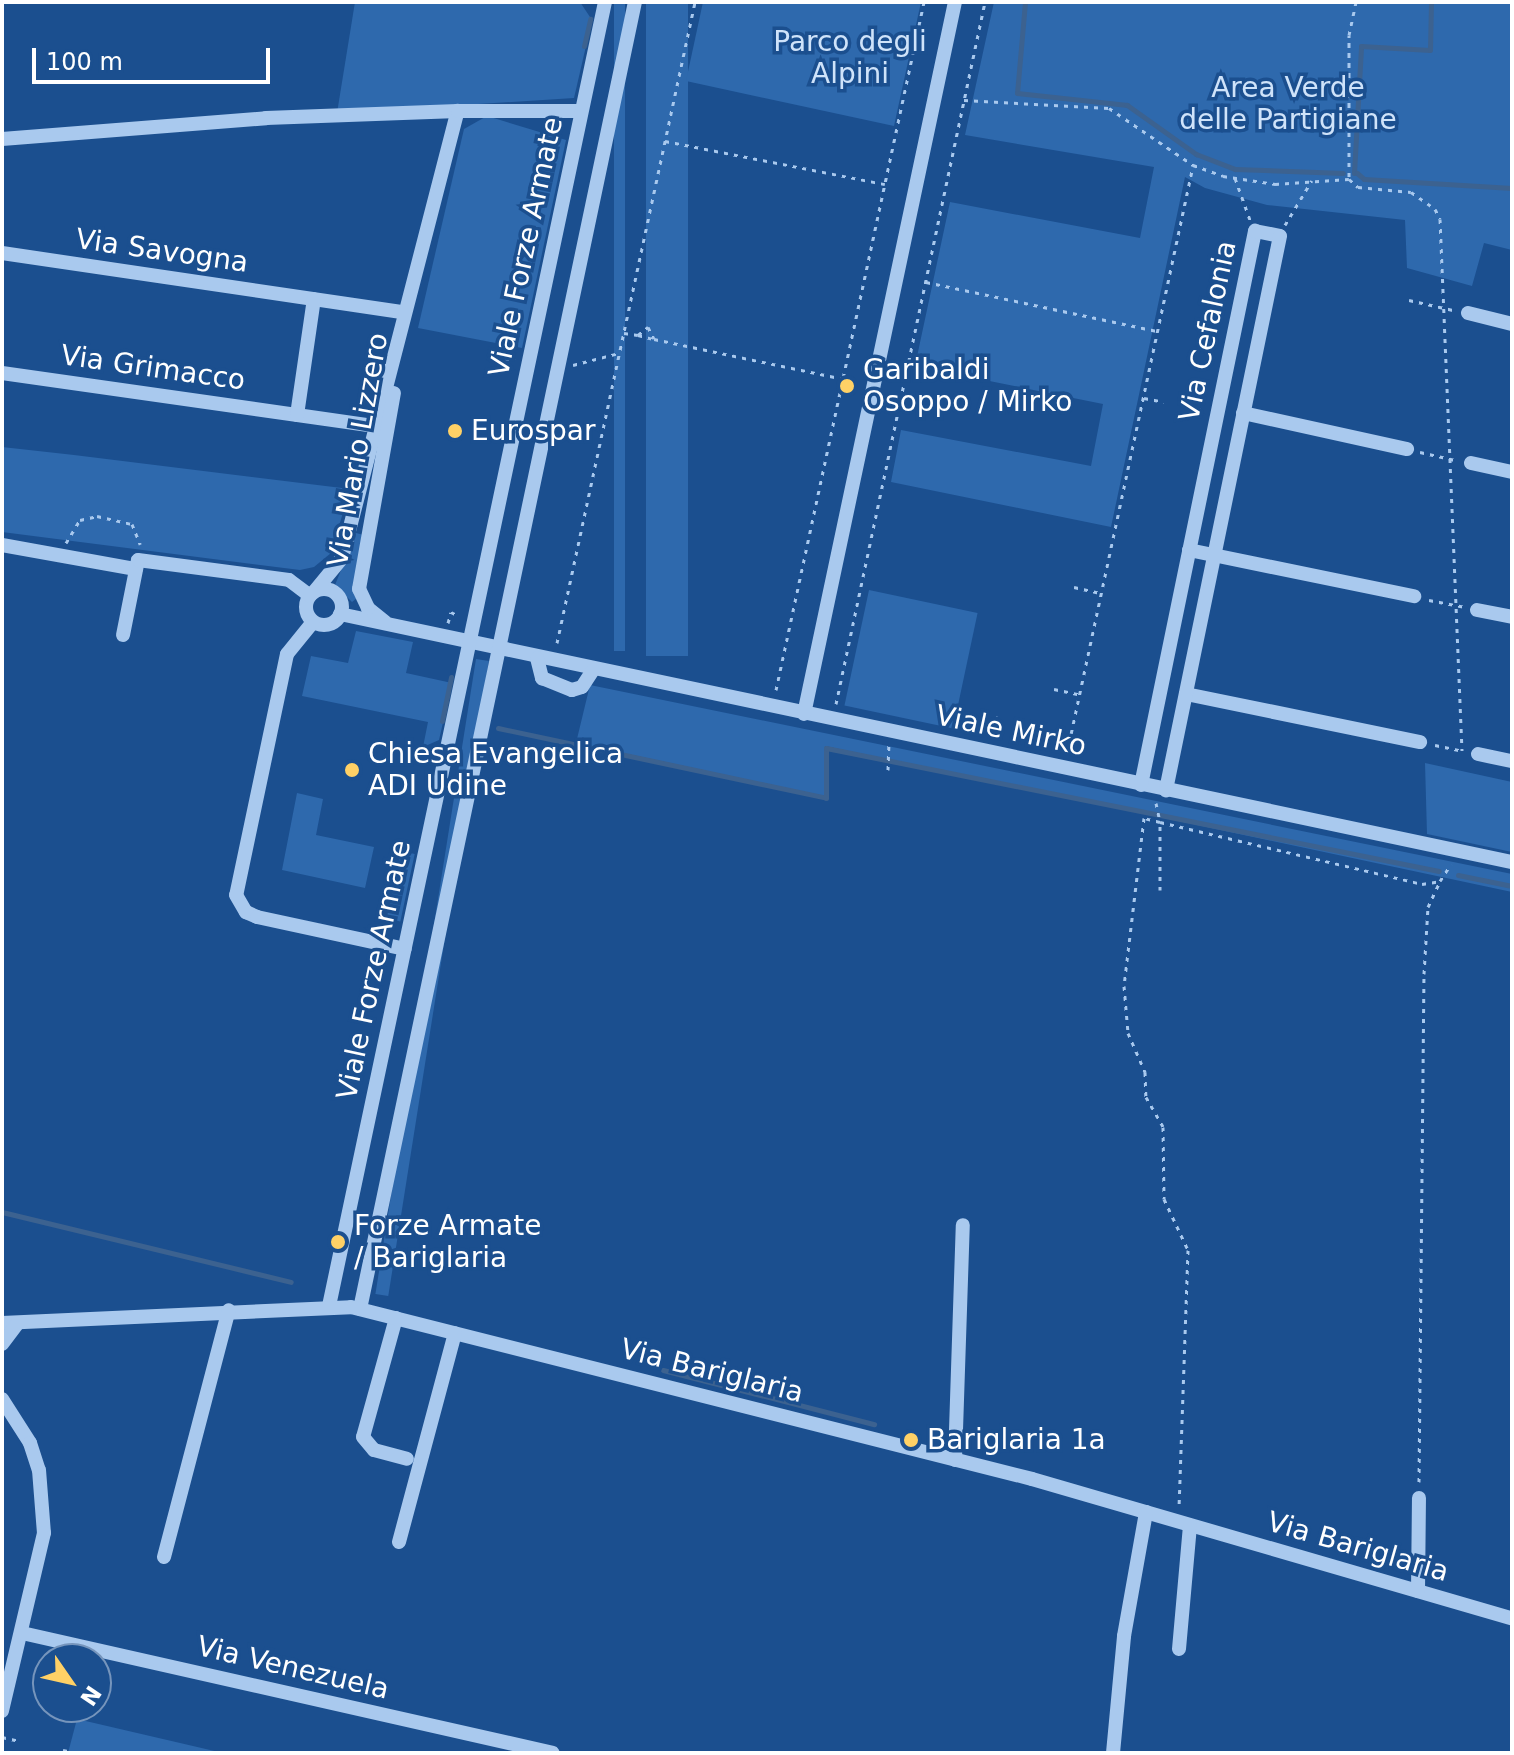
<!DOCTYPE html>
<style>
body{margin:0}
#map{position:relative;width:1514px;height:1755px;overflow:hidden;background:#1b4f8f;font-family:"DejaVu Sans",sans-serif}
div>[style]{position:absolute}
.green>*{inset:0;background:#2e69ad;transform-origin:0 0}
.stream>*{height:5px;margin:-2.5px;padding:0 2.5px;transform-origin:2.5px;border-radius:2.5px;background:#3c6290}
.path>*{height:3px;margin-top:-1.5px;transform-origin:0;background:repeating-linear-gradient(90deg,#a9c9ee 0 4px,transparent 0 10px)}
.minor>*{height:14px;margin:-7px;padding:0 7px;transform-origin:7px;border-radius:7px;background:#a9c9ee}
.minor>.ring{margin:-7px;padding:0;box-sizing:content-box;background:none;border:14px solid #a9c9ee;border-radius:50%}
.dots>*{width:22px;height:22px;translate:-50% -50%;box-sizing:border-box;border:4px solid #1b4f8f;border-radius:50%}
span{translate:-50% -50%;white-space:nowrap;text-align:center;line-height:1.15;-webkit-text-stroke:7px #1b4f8f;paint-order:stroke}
.park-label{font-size:28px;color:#cfe3fa}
.street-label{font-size:28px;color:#fff}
.poi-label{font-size:28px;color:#fff}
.left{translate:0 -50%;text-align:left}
.frame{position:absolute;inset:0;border:4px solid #fff;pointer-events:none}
.north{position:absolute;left:32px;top:1643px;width:80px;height:80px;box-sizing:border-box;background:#1b4f8f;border:2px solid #7695bc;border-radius:50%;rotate:124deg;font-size:22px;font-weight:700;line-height:32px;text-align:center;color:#fff}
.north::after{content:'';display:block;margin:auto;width:28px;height:36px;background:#ffd166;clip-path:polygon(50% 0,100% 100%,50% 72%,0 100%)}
.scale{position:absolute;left:32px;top:48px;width:238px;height:36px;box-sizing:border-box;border:4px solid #fff;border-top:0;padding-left:10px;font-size:24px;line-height:28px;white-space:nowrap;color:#fff;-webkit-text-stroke:6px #1b4f8f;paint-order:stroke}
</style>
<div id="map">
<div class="green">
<i style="clip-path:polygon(355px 2px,580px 2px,592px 20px,574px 98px,337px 113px)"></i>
<i style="left:614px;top:2px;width:11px;height:649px"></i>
<i style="left:646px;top:2px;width:42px;height:654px"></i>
<i style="clip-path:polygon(703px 2px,921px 2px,894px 126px,686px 81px)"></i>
<i style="clip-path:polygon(994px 2px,1512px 2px,1512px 250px,1484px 243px,1472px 286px,1407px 268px,1405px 220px,1267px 205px,1205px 188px,1185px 177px,1111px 527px,891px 482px,901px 430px,1091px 466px,1103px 404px,915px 366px,950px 202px,1140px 238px,1154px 167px,965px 135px)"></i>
<i style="clip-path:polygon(487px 116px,566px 140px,522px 348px,418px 328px,464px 129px)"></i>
<i style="clip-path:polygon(2px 447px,74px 455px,350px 489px,331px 553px,314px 567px,300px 570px,2px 532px)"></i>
<i style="clip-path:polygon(356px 533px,364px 535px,357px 598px,352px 602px,335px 585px)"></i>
<i style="left:869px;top:590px;width:111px;height:118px;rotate:12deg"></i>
<i style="clip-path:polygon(356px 631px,413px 642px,406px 673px,452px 683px,439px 740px,423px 747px,428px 722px,302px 696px,311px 656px,348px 663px)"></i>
<i style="left:476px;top:659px;width:13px;height:643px;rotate:9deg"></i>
<i style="clip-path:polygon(590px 685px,1512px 874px,1512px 892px,825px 746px,824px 796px,576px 743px)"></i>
<i style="clip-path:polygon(1425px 763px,1512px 782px,1512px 852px,1427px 834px)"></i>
<i style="clip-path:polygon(297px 793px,323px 799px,316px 835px,374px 847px,365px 888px,282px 870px)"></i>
<i style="left:401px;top:851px;width:14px;height:69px;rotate:12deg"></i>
<i style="clip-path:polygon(77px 1719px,223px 1753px,68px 1753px)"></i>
</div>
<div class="stream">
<i style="left:1025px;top:2px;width:91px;rotate:95deg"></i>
<i style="left:1017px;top:93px;width:111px;rotate:6.2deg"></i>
<i style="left:1127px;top:105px;width:85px;rotate:35.4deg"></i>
<i style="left:1196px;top:154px;width:42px;rotate:21deg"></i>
<i style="left:1235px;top:169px;width:108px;rotate:2.1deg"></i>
<i style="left:584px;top:46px;width:28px;rotate:-77deg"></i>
<i style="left:1354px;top:173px;width:127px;rotate:-86.8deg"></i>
<i style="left:1361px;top:46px;width:69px;rotate:3.3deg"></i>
<i style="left:1430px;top:50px;width:48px;rotate:-88.8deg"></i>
<i style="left:1357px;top:173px;width:9px;rotate:41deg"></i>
<i style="left:1364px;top:179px;width:148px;rotate:3.5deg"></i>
<i style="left:442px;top:721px;width:45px;rotate:-78.4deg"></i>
<i style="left:498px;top:728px;width:335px;rotate:12deg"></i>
<i style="left:826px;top:798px;width:50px;rotate:-90deg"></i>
<i style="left:826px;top:748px;width:625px;rotate:11.35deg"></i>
<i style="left:1458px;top:875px;width:55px;rotate:11.5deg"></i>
<i style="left:2px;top:1212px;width:297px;rotate:13.6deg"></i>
<i style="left:663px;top:1370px;width:218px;rotate:14.4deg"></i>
</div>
<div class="path">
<i style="left:964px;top:100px;width:145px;rotate:3.2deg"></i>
<i style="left:1109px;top:108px;width:102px;rotate:34.2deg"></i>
<i style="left:1193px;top:165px;width:32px;rotate:20deg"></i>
<i style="left:1223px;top:176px;width:53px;rotate:8.7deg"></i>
<i style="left:1275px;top:184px;width:74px;rotate:-3.9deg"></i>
<i style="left:1349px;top:179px;width:12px;rotate:42deg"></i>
<i style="left:1358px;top:187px;width:53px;rotate:5.4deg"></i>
<i style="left:1411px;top:192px;width:29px;rotate:35deg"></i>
<i style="left:1435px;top:209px;width:11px;rotate:63deg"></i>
<i style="left:1440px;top:219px;width:532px;rotate:87.63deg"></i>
<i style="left:665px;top:141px;width:224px;rotate:11.1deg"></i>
<i style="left:1349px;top:177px;width:142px;rotate:-90deg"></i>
<i style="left:1349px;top:35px;width:34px;rotate:-78deg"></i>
<i style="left:1235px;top:178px;width:45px;rotate:70.3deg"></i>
<i style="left:1285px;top:225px;width:52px;rotate:-59deg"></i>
<i style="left:926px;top:282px;width:236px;rotate:12deg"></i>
<i style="left:1409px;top:300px;width:45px;rotate:12.8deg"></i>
<i style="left:624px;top:333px;width:14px;rotate:8deg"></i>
<i style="left:638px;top:335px;width:13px;rotate:-39deg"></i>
<i style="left:648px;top:327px;width:13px;rotate:63deg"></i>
<i style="left:654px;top:339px;width:193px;rotate:11.9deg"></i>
<i style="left:638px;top:335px;width:16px;rotate:15deg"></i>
<i style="left:505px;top:358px;width:10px;rotate:11deg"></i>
<i style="left:573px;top:365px;width:48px;rotate:-14.6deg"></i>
<i style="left:1144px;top:398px;width:20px;rotate:11deg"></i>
<i style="left:1187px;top:407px;width:15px;rotate:11deg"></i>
<i style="left:1420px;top:452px;width:37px;rotate:13deg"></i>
<i style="left:66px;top:543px;width:27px;rotate:-59deg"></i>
<i style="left:80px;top:520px;width:17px;rotate:-13deg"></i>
<i style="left:97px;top:516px;width:36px;rotate:13deg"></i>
<i style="left:132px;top:524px;width:22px;rotate:68deg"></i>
<i style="left:1074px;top:587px;width:28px;rotate:13deg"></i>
<i style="left:1429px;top:600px;width:37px;rotate:11deg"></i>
<i style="left:448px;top:623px;width:11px;rotate:-75deg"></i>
<i style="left:451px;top:612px;width:9px;rotate:27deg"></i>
<i style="left:557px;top:643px;width:656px;rotate:-77.85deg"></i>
<i style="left:1054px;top:689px;width:25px;rotate:12deg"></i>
<i style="left:776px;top:690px;width:704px;rotate:-77.86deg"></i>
<i style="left:836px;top:704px;width:718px;rotate:-78.02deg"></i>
<i style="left:994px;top:736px;width:20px;rotate:-79deg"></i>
<i style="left:1435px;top:745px;width:29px;rotate:12deg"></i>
<i style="left:1067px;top:753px;width:600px;rotate:-77.89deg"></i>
<i style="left:888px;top:770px;width:26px;rotate:-88deg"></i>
<i style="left:1156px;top:803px;width:19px;rotate:78deg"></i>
<i style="left:1160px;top:822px;width:16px;rotate:-166deg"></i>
<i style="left:1144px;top:818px;width:169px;rotate:96.8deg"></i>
<i style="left:1124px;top:986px;width:47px;rotate:85.1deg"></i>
<i style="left:1128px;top:1033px;width:43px;rotate:66.4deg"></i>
<i style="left:1145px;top:1072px;width:25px;rotate:88deg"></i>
<i style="left:1146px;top:1097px;width:34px;rotate:60deg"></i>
<i style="left:1163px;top:1127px;width:72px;rotate:89.2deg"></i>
<i style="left:1164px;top:1199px;width:56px;rotate:64.8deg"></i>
<i style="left:1188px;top:1250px;width:258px;rotate:92deg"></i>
<i style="left:1160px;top:890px;width:68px;rotate:-90deg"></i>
<i style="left:1160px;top:822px;width:269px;rotate:13.3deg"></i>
<i style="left:1422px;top:884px;width:18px;rotate:-9deg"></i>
<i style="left:1440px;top:881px;width:20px;rotate:-57deg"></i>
<i style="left:1419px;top:1482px;width:508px;rotate:-89.44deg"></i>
<i style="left:1424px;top:974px;width:67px;rotate:-86.6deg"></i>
<i style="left:1428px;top:907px;width:29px;rotate:-65deg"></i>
<i style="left:2px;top:1737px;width:18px;rotate:13deg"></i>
<i style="left:63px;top:1750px;width:15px;rotate:11deg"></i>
</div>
<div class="minor">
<i style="left:2px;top:139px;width:265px;rotate:-4.5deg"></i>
<i style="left:266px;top:118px;width:192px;rotate:-2.1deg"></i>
<i style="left:2px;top:253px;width:402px;rotate:8.4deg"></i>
<i style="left:1468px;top:313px;width:45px;rotate:14deg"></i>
<i style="left:2px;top:373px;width:368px;rotate:8.1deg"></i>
<i style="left:1243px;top:413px;width:168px;rotate:12.4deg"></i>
<i style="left:297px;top:415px;width:117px;rotate:-81.7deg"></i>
<i style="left:1471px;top:463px;width:42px;rotate:12.4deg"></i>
<i style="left:2px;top:545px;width:136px;rotate:10.2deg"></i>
<i style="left:1189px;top:550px;width:230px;rotate:11.6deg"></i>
<i class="ring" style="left:306px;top:589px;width:22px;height:22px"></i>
<i style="left:314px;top:592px;width:44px;rotate:-50.5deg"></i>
<i style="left:342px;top:558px;width:462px;rotate:-75.5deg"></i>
<i style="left:458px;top:111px;width:123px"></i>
<i style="left:1477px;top:610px;width:36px;rotate:11deg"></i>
<i style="left:340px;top:614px;width:1198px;rotate:11.95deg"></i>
<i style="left:313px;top:622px;width:41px;rotate:129.1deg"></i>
<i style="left:287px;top:654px;width:246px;rotate:101.9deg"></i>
<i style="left:236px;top:895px;width:20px;rotate:60deg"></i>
<i style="left:246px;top:912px;width:12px;rotate:24deg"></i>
<i style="left:257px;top:917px;width:151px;rotate:12.2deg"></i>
<i style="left:385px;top:622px;width:22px;rotate:-141deg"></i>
<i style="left:368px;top:608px;width:21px;rotate:-115deg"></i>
<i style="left:359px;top:589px;width:199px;rotate:-79.9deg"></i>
<i style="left:123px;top:635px;width:76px;rotate:-78.7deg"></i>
<i style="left:138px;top:560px;width:152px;rotate:7.5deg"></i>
<i style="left:289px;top:580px;width:26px;rotate:37deg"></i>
<i style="left:537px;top:658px;width:21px;rotate:76deg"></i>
<i style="left:542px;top:678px;width:32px;rotate:22deg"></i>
<i style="left:572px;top:690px;width:10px;rotate:-17deg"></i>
<i style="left:582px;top:687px;width:20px;rotate:-57deg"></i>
<i style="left:1186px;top:694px;width:239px;rotate:11.6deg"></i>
<i style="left:804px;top:714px;width:728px;rotate:-78.03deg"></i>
<i style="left:1478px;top:754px;width:35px;rotate:12deg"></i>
<i style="left:1141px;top:785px;width:566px;rotate:-78.37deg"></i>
<i style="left:1255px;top:231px;width:25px;rotate:11deg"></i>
<i style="left:1280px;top:236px;width:566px;rotate:101.63deg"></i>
<i style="left:329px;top:1306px;width:1333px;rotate:-78.05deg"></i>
<i style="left:360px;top:1309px;width:1336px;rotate:-78.12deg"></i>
<i style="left:396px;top:1318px;width:123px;rotate:105.5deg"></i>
<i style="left:363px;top:1437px;width:17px;rotate:50deg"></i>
<i style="left:374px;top:1450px;width:34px;rotate:15deg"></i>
<i style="left:2px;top:1323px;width:349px;rotate:-2.6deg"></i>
<i style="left:351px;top:1307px;width:702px;rotate:14.17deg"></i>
<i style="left:1032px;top:1479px;width:500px;rotate:16.2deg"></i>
<i style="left:2px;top:1344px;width:26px;rotate:-53deg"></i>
<i style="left:2px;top:1399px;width:52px;rotate:57.5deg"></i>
<i style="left:30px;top:1443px;width:28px;rotate:72deg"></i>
<i style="left:39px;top:1470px;width:63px;rotate:85.5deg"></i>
<i style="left:44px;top:1533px;width:183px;rotate:103.3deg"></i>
<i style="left:955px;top:1460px;width:235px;rotate:-88.1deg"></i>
<i style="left:399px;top:1542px;width:216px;rotate:-75deg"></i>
<i style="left:164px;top:1557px;width:255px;rotate:-75.3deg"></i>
<i style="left:1418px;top:1591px;width:93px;rotate:-89.4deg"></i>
<i style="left:22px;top:1633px;width:544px;rotate:12.73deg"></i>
<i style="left:1179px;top:1649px;width:124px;rotate:-84.9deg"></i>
<i style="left:1113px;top:1753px;width:118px;rotate:-84.6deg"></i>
<i style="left:1124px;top:1636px;width:126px;rotate:-79.9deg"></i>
</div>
<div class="dots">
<i style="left:847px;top:386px;background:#ffd166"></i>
<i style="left:455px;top:431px;background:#ffd166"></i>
<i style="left:352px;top:770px;background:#ffd166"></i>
<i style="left:338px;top:1242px;background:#ffd166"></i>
<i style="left:911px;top:1440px;background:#ffd166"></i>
</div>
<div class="park-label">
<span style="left:850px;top:58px">Parco degli<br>Alpini</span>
<span style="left:1288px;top:104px">Area Verde<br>delle Partigiane</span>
</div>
<div class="street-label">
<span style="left:526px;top:247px;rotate:-78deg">Viale Forze Armate</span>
<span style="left:162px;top:251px;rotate:8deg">Via Savogna</span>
<span style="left:1208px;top:331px;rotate:-78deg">Via Cefalonia</span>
<span style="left:153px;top:368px;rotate:8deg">Via Grimacco</span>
<span style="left:358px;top:450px;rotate:-80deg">Via Mario Lizzero</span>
<span style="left:1011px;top:731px;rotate:12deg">Viale Mirko</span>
<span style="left:374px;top:970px;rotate:-78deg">Viale Forze Armate</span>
<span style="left:712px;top:1371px;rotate:14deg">Via Bariglaria</span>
<span style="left:1358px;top:1547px;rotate:16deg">Via Bariglaria</span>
<span style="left:293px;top:1668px;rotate:13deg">Via Venezuela</span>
</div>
<div class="poi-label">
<span class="left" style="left:863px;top:386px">Garibaldi<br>Osoppo / Mirko</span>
<span class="left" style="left:471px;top:431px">Eurospar</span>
<span class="left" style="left:368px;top:770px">Chiesa Evangelica<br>ADI Udine</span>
<span class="left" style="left:354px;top:1242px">Forze Armate<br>/ Bariglaria</span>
<span class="left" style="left:927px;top:1440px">Bariglaria 1a</span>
</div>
<div class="frame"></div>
<div class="north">N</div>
<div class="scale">100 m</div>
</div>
